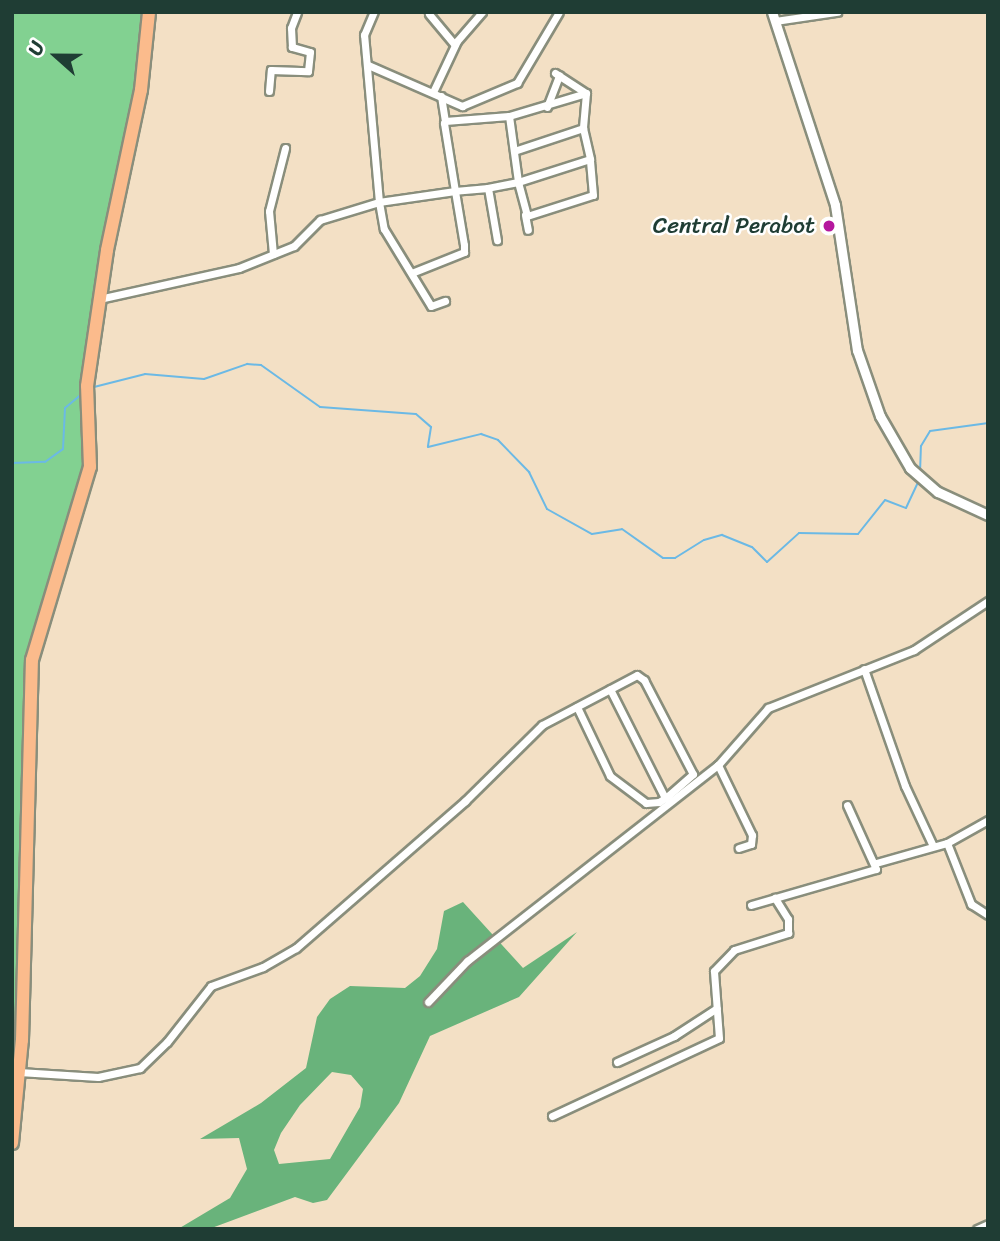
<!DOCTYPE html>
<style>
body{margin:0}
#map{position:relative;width:1000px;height:1241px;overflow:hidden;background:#f3e0c5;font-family:Sriracha,sans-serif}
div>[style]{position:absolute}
.green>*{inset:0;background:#82d191}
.forest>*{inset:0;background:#69b37b}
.stream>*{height:2px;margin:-1px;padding:0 1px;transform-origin:1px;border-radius:1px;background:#6bb9e5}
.roads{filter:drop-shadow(2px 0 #898e7c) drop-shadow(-2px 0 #898e7c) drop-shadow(0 2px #898e7c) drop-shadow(0 -2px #898e7c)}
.minor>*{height:7px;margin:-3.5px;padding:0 3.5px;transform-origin:3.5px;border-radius:3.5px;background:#fff}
.tertiary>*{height:9px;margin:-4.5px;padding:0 4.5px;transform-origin:4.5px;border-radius:4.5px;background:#fff}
.trunk>*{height:12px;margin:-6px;padding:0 6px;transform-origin:6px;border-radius:6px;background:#fbbb8c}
.dots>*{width:19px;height:19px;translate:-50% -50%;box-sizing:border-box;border:4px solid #fff;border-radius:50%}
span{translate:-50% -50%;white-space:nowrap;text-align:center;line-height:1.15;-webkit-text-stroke:5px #fff;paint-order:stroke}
.poi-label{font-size:23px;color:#1f3d34}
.right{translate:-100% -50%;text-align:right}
.frame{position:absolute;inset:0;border:14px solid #1f3d34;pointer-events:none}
.north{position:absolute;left:21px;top:21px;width:70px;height:70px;-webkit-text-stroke:5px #fff;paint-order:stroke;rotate:291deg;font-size:19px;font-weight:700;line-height:28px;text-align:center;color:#1f3d34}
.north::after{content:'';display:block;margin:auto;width:24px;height:32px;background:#1f3d34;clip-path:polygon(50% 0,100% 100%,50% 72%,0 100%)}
</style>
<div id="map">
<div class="green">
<i style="clip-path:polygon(12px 12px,146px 12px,133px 115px,99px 280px,80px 406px,87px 462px,30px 649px,12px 1110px)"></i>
</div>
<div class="forest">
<i style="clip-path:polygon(evenodd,463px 902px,523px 968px,577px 932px,519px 997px,430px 1036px,399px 1103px,327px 1200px,313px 1203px,295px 1197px,209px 1229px,178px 1229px,230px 1198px,247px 1169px,239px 1138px,200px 1139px,261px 1103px,306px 1068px,317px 1017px,330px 999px,350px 986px,405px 988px,420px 976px,437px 949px,444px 911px,463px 902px,332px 1072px,351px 1075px,363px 1089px,360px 1107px,330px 1159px,279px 1164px,274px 1150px,281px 1133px,300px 1105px,332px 1072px)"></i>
</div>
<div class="stream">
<i style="left:94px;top:387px;width:53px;rotate:-14.3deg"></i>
<i style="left:145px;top:374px;width:59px;rotate:4.8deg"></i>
<i style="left:204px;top:379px;width:46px;rotate:-19.2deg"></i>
<i style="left:247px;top:364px;width:14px;rotate:4deg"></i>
<i style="left:261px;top:365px;width:72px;rotate:35.4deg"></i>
<i style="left:320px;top:407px;width:96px;rotate:4.2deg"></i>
<i style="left:416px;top:414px;width:20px;rotate:41deg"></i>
<i style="left:431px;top:427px;width:20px;rotate:99deg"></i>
<i style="left:428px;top:447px;width:55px;rotate:-13.8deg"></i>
<i style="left:481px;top:434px;width:18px;rotate:19deg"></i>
<i style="left:498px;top:440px;width:45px;rotate:45.9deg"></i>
<i style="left:529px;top:472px;width:41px;rotate:64.1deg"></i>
<i style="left:547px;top:509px;width:51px;rotate:29.1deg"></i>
<i style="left:592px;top:534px;width:30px;rotate:-9deg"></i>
<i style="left:622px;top:529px;width:50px;rotate:35.3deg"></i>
<i style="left:663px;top:558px;width:12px"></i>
<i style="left:675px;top:558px;width:34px;rotate:-32deg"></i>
<i style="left:704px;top:540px;width:19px;rotate:-16deg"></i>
<i style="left:722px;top:535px;width:32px;rotate:22deg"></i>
<i style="left:752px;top:547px;width:21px;rotate:45deg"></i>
<i style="left:767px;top:562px;width:43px;rotate:-42.2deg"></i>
<i style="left:799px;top:533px;width:59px;rotate:1deg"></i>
<i style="left:858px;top:534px;width:43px;rotate:-51.5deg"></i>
<i style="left:885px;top:500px;width:22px;rotate:21deg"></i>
<i style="left:906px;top:508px;width:29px;rotate:-65deg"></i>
<i style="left:12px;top:463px;width:33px;rotate:-2deg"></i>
<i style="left:45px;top:462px;width:22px;rotate:-36deg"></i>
<i style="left:63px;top:449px;width:41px;rotate:-87.2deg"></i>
<i style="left:65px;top:408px;width:23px;rotate:-40deg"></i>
<i style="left:920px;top:473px;width:27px;rotate:-88deg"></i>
<i style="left:921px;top:446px;width:17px;rotate:-59deg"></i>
<i style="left:930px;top:431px;width:59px;rotate:-7.9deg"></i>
</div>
<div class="roads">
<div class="minor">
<i style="left:429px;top:14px;width:40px;rotate:50deg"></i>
<i style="left:775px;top:21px;width:63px;rotate:-8.3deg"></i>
<i style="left:368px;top:65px;width:103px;rotate:23.6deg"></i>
<i style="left:462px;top:106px;width:60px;rotate:-22.7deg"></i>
<i style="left:517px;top:83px;width:82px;rotate:-59.4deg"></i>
<i style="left:555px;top:73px;width:37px;rotate:33deg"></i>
<i style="left:586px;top:93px;width:35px;rotate:95deg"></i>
<i style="left:269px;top:91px;width:21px;rotate:-85deg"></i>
<i style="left:271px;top:70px;width:37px;rotate:2deg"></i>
<i style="left:308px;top:71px;width:19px;rotate:-84deg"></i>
<i style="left:310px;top:52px;width:19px;rotate:-164deg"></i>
<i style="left:292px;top:47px;width:19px;rotate:-93deg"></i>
<i style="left:291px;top:28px;width:17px;rotate:-69deg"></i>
<i style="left:433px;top:92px;width:56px;rotate:-64.8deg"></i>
<i style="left:457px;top:41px;width:38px;rotate:-49deg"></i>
<i style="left:441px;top:96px;width:25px;rotate:81deg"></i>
<i style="left:547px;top:107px;width:34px;rotate:-69deg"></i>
<i style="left:509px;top:116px;width:80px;rotate:-16.6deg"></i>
<i style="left:514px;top:151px;width:73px;rotate:-18.4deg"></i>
<i style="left:583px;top:128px;width:32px;rotate:77deg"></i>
<i style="left:488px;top:188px;width:53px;rotate:80.2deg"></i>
<i style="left:525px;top:215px;width:15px;rotate:79deg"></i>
<i style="left:273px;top:254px;width:43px;rotate:-95.3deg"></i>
<i style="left:269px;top:211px;width:65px;rotate:-75.7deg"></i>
<i style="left:414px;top:272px;width:54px;rotate:-21.8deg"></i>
<i style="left:464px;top:252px;width:7px;rotate:-90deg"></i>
<i style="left:464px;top:245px;width:55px;rotate:-99.5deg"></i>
<i style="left:455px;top:191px;width:69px;rotate:-99.2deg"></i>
<i style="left:444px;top:123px;width:2px;rotate:-63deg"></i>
<i style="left:445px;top:121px;width:64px;rotate:-4.5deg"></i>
<i style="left:509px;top:116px;width:67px;rotate:82.2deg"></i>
<i style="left:518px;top:182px;width:35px;rotate:75deg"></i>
<i style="left:527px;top:216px;width:69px;rotate:-17.7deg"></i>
<i style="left:593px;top:195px;width:36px;rotate:-95deg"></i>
<i style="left:590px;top:159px;width:76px;rotate:162.3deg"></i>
<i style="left:518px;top:182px;width:31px;rotate:169deg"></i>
<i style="left:488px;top:188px;width:33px;rotate:175deg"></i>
<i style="left:455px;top:191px;width:77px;rotate:171.8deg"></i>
<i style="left:379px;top:202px;width:27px;rotate:80deg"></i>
<i style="left:384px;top:229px;width:90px;rotate:58.6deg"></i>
<i style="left:431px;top:306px;width:15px;rotate:-20deg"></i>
<i style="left:99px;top:299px;width:143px;rotate:-12.5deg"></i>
<i style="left:239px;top:268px;width:59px;rotate:-21.8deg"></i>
<i style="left:294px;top:246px;width:37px;rotate:-45deg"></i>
<i style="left:320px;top:220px;width:62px;rotate:-17deg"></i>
<i style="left:379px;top:202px;width:168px;rotate:-95.1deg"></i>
<i style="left:364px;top:35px;width:25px;rotate:-67deg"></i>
<i style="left:864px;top:669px;width:124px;rotate:70.7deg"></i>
<i style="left:905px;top:786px;width:66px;rotate:65deg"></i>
<i style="left:577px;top:707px;width:76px;rotate:64.4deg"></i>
<i style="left:610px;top:776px;width:45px;rotate:36.9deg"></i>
<i style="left:646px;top:803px;width:13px;rotate:-4deg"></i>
<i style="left:659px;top:802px;width:7px;rotate:-34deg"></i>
<i style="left:665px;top:798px;width:122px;rotate:-116.8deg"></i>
<i style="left:718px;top:765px;width:78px;rotate:64.1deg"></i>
<i style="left:752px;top:835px;width:9px;rotate:96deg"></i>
<i style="left:751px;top:844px;width:13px;rotate:162deg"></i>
<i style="left:947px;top:843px;width:66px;rotate:68.5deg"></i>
<i style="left:971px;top:904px;width:20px;rotate:33deg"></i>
<i style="left:876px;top:863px;width:74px;rotate:-15.7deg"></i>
<i style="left:947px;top:843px;width:47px;rotate:-29.3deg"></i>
<i style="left:751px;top:905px;width:130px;rotate:-16.1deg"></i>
<i style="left:876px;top:869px;width:70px;rotate:-114.4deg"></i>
<i style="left:428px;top:1002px;width:57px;rotate:-46.4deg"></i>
<i style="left:467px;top:961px;width:318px;rotate:-38deg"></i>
<i style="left:718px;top:765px;width:76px;rotate:-48.7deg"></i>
<i style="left:768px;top:708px;width:157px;rotate:-21.7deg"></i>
<i style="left:914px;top:650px;width:89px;rotate:-33.5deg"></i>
<i style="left:617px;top:1062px;width:63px;rotate:-24.5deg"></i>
<i style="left:674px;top:1036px;width:51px;rotate:-33.1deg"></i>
<i style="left:19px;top:1072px;width:79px;rotate:3.6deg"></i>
<i style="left:98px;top:1077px;width:43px;rotate:-12.1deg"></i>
<i style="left:140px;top:1068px;width:37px;rotate:-44deg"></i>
<i style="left:167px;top:1042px;width:71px;rotate:-51.8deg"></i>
<i style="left:211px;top:986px;width:55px;rotate:-20.1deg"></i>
<i style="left:263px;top:967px;width:38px;rotate:-30deg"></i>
<i style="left:296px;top:948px;width:224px;rotate:-41deg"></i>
<i style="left:465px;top:801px;width:108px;rotate:-44.6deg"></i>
<i style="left:542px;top:725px;width:107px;rotate:-27.8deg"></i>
<i style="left:637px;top:675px;width:9px;rotate:36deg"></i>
<i style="left:644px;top:680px;width:106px;rotate:62.5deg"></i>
<i style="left:693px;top:774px;width:37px;rotate:139deg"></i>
<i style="left:552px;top:1116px;width:184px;rotate:-25deg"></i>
<i style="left:719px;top:1038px;width:67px;rotate:-94.3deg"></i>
<i style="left:714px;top:971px;width:29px;rotate:-46deg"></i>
<i style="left:734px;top:950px;width:57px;rotate:-17.5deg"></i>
<i style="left:788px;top:933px;width:14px;rotate:-90deg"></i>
<i style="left:788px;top:919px;width:25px;rotate:-122deg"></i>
<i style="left:977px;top:1229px;width:12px;rotate:-24deg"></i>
</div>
<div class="tertiary">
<i style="left:772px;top:12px;width:203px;rotate:71.9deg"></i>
<i style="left:835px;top:205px;width:147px;rotate:81.4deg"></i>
<i style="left:857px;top:350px;width:70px;rotate:70.8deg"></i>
<i style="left:880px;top:416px;width:60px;rotate:60deg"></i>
<i style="left:910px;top:468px;width:37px;rotate:41deg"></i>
<i style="left:938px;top:492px;width:55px;rotate:24.7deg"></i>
</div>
<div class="trunk">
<i style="left:12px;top:1143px;width:103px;rotate:-84.5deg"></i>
<i style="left:22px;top:1040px;width:380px;rotate:-88.5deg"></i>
<i style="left:32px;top:660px;width:202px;rotate:-73.3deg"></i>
<i style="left:90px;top:467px;width:81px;rotate:-92.1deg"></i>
<i style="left:87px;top:386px;width:137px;rotate:-81.6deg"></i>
<i style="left:107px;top:250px;width:164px;rotate:-78deg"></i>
<i style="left:141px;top:90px;width:78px;rotate:-84.1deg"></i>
</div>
</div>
<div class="dots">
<i style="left:829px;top:226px;background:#b5179e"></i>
</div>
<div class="poi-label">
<span class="right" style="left:815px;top:226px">Central Perabot</span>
</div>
<div class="frame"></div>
<div class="north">U</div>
</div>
